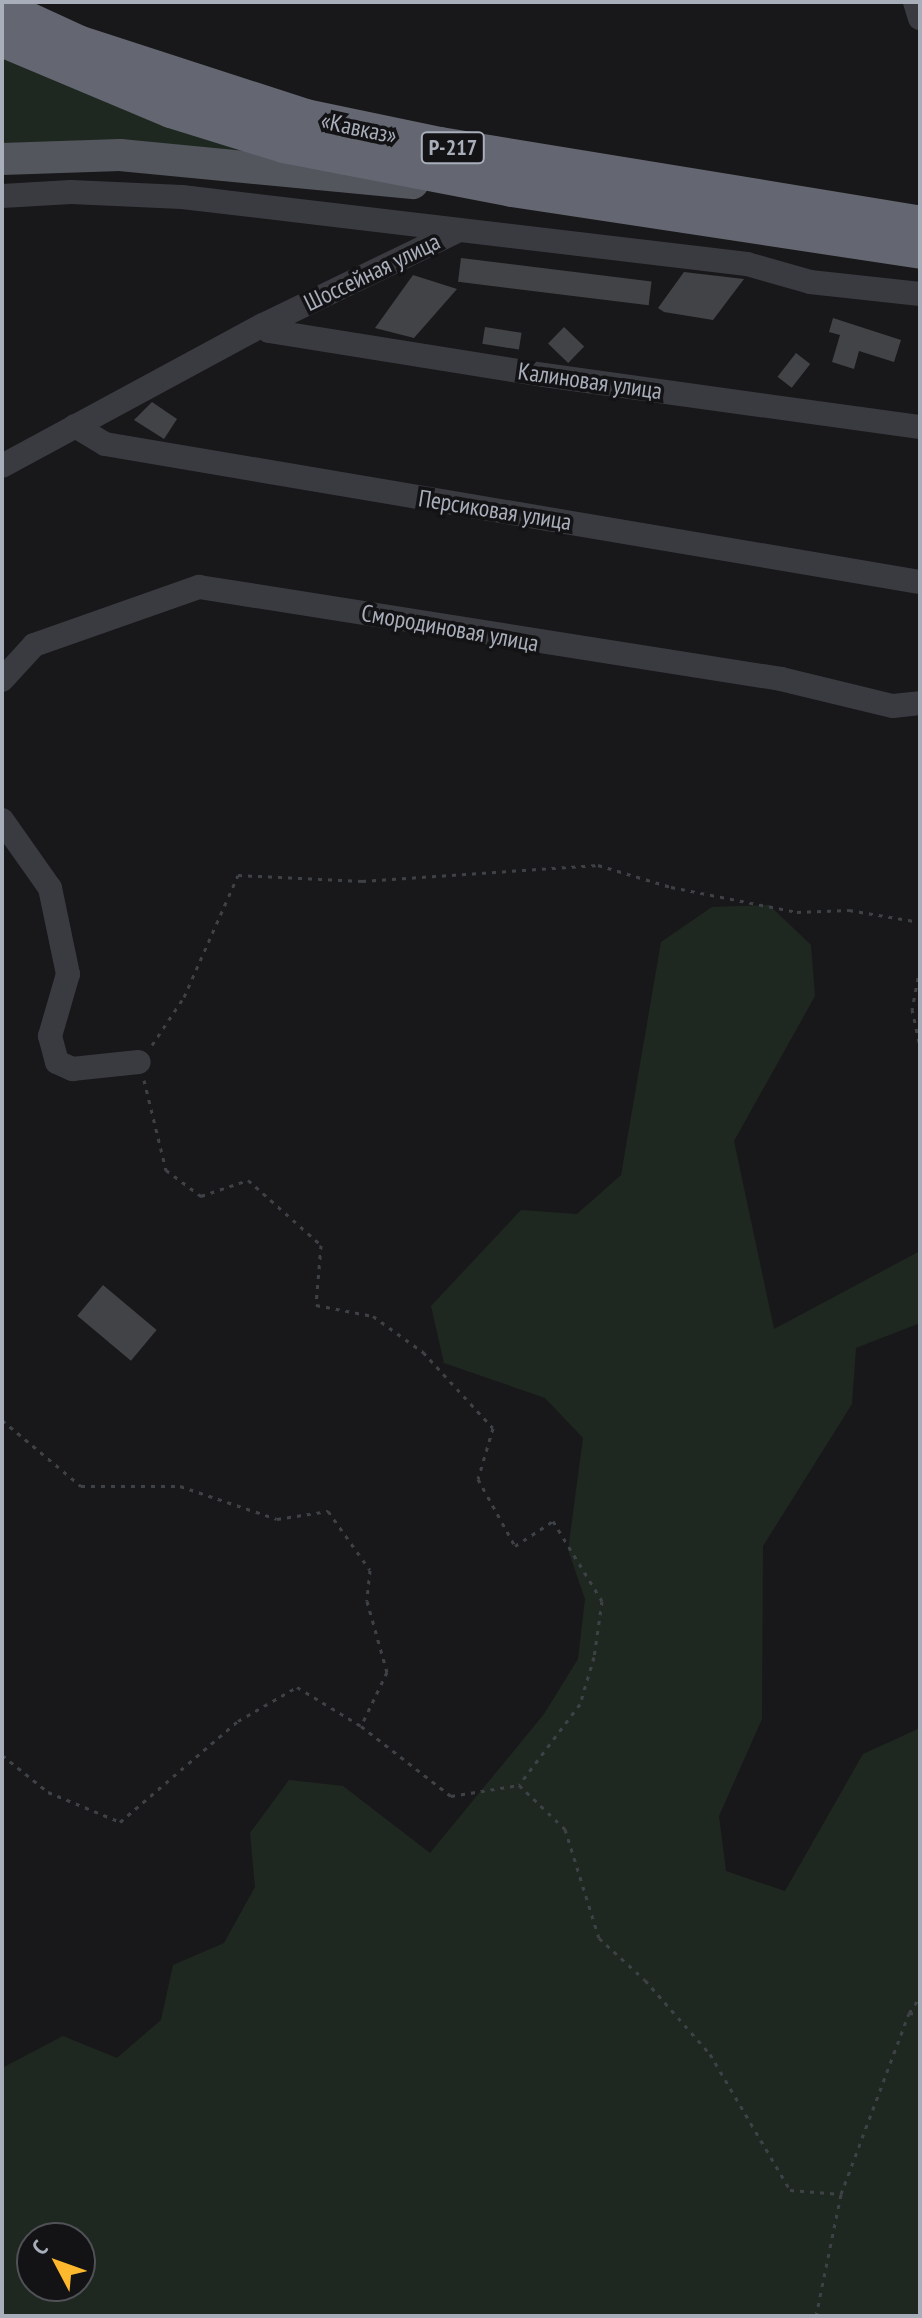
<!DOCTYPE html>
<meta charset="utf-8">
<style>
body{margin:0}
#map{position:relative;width:922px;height:2318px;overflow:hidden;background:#18181a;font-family:"PT Sans Narrow",sans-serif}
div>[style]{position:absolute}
.green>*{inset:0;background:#1f2820}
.building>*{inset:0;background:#424347;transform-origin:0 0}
.path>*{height:3px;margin-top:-1.5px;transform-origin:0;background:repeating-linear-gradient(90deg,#3e4146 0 4px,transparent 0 10px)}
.minor>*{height:24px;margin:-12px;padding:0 12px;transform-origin:12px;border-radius:12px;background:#3a3b41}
.major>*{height:32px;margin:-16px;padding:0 16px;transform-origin:16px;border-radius:16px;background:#54565e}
.highway>*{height:36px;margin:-18px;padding:0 18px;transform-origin:18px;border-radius:18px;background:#646771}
span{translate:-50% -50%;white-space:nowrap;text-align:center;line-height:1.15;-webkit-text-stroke:7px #131315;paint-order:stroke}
.shield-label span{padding:2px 6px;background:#131315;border:2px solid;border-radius:6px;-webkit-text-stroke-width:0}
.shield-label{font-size:22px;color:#a9aebb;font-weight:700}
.street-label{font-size:24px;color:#a9aebb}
.frame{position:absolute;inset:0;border:4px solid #a9aebb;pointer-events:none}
.north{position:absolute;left:16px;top:2222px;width:80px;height:80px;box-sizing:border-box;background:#131315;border:2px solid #4f5157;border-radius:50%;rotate:311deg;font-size:22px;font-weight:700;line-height:32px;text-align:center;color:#a9aebb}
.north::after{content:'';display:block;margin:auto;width:28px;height:36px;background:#fdb82d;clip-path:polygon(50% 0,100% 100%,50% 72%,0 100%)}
</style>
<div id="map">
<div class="green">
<i style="clip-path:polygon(2px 57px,255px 152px,2px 146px)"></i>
<i style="clip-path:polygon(evenodd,769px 905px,811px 945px,815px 996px,734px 1141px,774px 1329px,920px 1251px,920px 1323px,856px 1348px,852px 1404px,763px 1546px,762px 1719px,719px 1816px,726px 1871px,785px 1891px,863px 1754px,920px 1728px,920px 2316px,2px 2316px,2px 2068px,63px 2036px,117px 2058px,161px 2020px,173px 1965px,224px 1943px,255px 1887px,250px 1833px,289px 1780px,343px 1786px,430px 1853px,544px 1714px,578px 1659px,585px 1599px,568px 1550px,583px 1438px,545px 1398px,444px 1363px,431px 1306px,521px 1210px,577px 1214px,621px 1175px,661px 942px,712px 907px,769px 905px,32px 2238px,80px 2238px,80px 2286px,32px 2286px,32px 2238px)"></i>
</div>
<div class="building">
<i style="left:461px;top:258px;width:192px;height:24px;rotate:7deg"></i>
<i style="clip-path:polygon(684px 272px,744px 279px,713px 320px,664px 312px,658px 308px)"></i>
<i style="clip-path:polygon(413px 275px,457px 289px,414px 338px,375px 328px)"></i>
<i style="clip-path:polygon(833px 318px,901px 340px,894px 362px,859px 351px,854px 369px,832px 362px,840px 335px,829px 332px)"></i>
<i style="left:485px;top:327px;width:37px;height:17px;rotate:9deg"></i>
<i style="left:564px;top:327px;width:28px;height:23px;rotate:44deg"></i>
<i style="left:796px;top:353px;width:18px;height:30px;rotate:38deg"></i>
<i style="clip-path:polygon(152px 402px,177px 419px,164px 439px,134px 420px)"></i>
<i style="left:103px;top:1285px;width:70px;height:40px;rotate:40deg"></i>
</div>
<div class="path">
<i style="left:920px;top:968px;width:42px;rotate:101deg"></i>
<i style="left:912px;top:1009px;width:39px;rotate:78deg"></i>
<i style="left:152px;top:1045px;width:58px;rotate:-56.3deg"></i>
<i style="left:184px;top:997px;width:133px;rotate:-66.1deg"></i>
<i style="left:238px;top:875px;width:124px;rotate:2.8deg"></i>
<i style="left:362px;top:881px;width:237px;rotate:-3.9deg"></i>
<i style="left:598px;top:865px;width:76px;rotate:16.8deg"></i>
<i style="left:671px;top:887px;width:128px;rotate:11.2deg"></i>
<i style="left:797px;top:912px;width:52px;rotate:-2.2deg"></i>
<i style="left:849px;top:910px;width:72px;rotate:9.6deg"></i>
<i style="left:144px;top:1080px;width:93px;rotate:76.3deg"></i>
<i style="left:166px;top:1170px;width:44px;rotate:36.6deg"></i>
<i style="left:201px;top:1196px;width:50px;rotate:-18.8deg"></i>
<i style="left:248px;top:1180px;width:98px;rotate:41.7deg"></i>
<i style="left:321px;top:1245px;width:60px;rotate:94.8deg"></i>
<i style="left:316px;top:1305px;width:58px;rotate:10.9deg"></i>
<i style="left:373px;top:1316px;width:62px;rotate:35.8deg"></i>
<i style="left:423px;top:1352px;width:103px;rotate:47.4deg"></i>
<i style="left:493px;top:1428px;width:53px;rotate:106.4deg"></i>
<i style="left:478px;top:1479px;width:77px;rotate:61.1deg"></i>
<i style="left:515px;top:1546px;width:45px;rotate:-33.3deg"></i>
<i style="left:553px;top:1521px;width:94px;rotate:58.5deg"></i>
<i style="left:602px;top:1601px;width:57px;rotate:98.1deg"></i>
<i style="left:594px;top:1657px;width:49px;rotate:106.6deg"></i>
<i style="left:580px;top:1704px;width:101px;rotate:127deg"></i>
<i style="left:2px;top:1420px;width:103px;rotate:39.9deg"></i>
<i style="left:81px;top:1486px;width:99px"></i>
<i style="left:180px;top:1486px;width:102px;rotate:18.8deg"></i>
<i style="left:277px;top:1519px;width:52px;rotate:-8.9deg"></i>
<i style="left:328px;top:1511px;width:72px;rotate:54.6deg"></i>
<i style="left:370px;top:1570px;width:31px;rotate:96deg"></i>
<i style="left:367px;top:1601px;width:74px;rotate:74.3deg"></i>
<i style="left:387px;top:1672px;width:60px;rotate:115.7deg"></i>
<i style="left:361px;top:1726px;width:114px;rotate:37.9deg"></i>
<i style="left:451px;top:1796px;width:69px;rotate:-9.2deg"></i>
<i style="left:519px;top:1785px;width:64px;rotate:43.7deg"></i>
<i style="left:565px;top:1829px;width:114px;rotate:72.7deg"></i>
<i style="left:599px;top:1938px;width:62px;rotate:42.4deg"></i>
<i style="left:645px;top:1980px;width:98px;rotate:48.7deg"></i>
<i style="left:710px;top:2054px;width:158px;rotate:59.5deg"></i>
<i style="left:790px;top:2190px;width:51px;rotate:4.5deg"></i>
<i style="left:2px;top:1755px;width:59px;rotate:38.8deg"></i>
<i style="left:48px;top:1792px;width:78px;rotate:22.6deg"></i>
<i style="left:120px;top:1822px;width:155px;rotate:-40.6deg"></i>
<i style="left:238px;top:1721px;width:68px;rotate:-30deg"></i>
<i style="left:297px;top:1687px;width:75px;rotate:31.4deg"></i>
<i style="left:909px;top:2013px;width:11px;rotate:5deg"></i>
<i style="left:816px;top:2316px;width:125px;rotate:-78.4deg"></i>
<i style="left:841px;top:2194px;width:193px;rotate:-69.4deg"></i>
<i style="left:909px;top:2013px;width:19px;rotate:-55deg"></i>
</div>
<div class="minor">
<i style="left:915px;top:2px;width:17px;rotate:73deg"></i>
<i style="left:2px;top:196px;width:69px;rotate:-3.3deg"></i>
<i style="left:71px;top:192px;width:111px;rotate:2.6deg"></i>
<i style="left:182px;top:197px;width:569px;rotate:6.76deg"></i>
<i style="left:747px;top:264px;width:66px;rotate:15.9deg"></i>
<i style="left:810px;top:282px;width:111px;rotate:6.2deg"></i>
<i style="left:263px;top:325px;width:8px;rotate:45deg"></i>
<i style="left:269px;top:331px;width:278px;rotate:9.1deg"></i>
<i style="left:544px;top:375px;width:380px;rotate:7.9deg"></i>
<i style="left:75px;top:426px;width:35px;rotate:31deg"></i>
<i style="left:105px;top:444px;width:827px;rotate:9.61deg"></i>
<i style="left:2px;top:466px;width:297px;rotate:-28.4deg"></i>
<i style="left:263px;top:325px;width:213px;rotate:-25.8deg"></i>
<i style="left:2px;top:680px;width:47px;rotate:-47.6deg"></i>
<i style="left:34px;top:645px;width:175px;rotate:-19.4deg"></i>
<i style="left:199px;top:587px;width:589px;rotate:8.98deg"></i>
<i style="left:781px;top:679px;width:115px;rotate:13.6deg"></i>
<i style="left:893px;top:706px;width:27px;rotate:-6deg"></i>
<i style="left:2px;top:820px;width:83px;rotate:54.8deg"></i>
<i style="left:50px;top:888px;width:88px;rotate:78.2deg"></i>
<i style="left:68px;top:974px;width:65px;rotate:106.2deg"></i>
<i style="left:50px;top:1036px;width:27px;rotate:75deg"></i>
<i style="left:57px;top:1062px;width:17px;rotate:25deg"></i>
<i style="left:72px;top:1069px;width:67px;rotate:-6deg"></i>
</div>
<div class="major">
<i style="left:2px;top:159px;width:118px;rotate:-1.9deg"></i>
<i style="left:120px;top:155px;width:294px;rotate:5.5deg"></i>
</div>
<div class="highway">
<i style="left:2px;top:8px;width:84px;rotate:24.7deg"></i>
<i style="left:78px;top:43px;width:240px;rotate:18deg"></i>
<i style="left:306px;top:117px;width:137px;rotate:11.8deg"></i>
<i style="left:440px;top:145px;width:486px;rotate:9.3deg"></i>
<i style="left:2px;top:39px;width:183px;rotate:22.8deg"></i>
<i style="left:171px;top:110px;width:118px;rotate:17.2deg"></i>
<i style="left:284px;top:145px;width:232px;rotate:10.9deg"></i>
<i style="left:512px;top:189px;width:413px;rotate:8.6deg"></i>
</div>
<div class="shield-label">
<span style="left:453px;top:148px">Р-217</span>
</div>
<div class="street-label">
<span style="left:359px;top:128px;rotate:12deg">«Кавказ»</span>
<span style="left:372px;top:272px;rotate:-26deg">Шоссейная улица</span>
<span style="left:590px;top:381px;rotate:8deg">Калиновая улица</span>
<span style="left:495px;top:510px;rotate:9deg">Персиковая улица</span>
<span style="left:450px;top:628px;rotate:10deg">Смородиновая улица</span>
</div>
<div class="frame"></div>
<div class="north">С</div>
</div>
